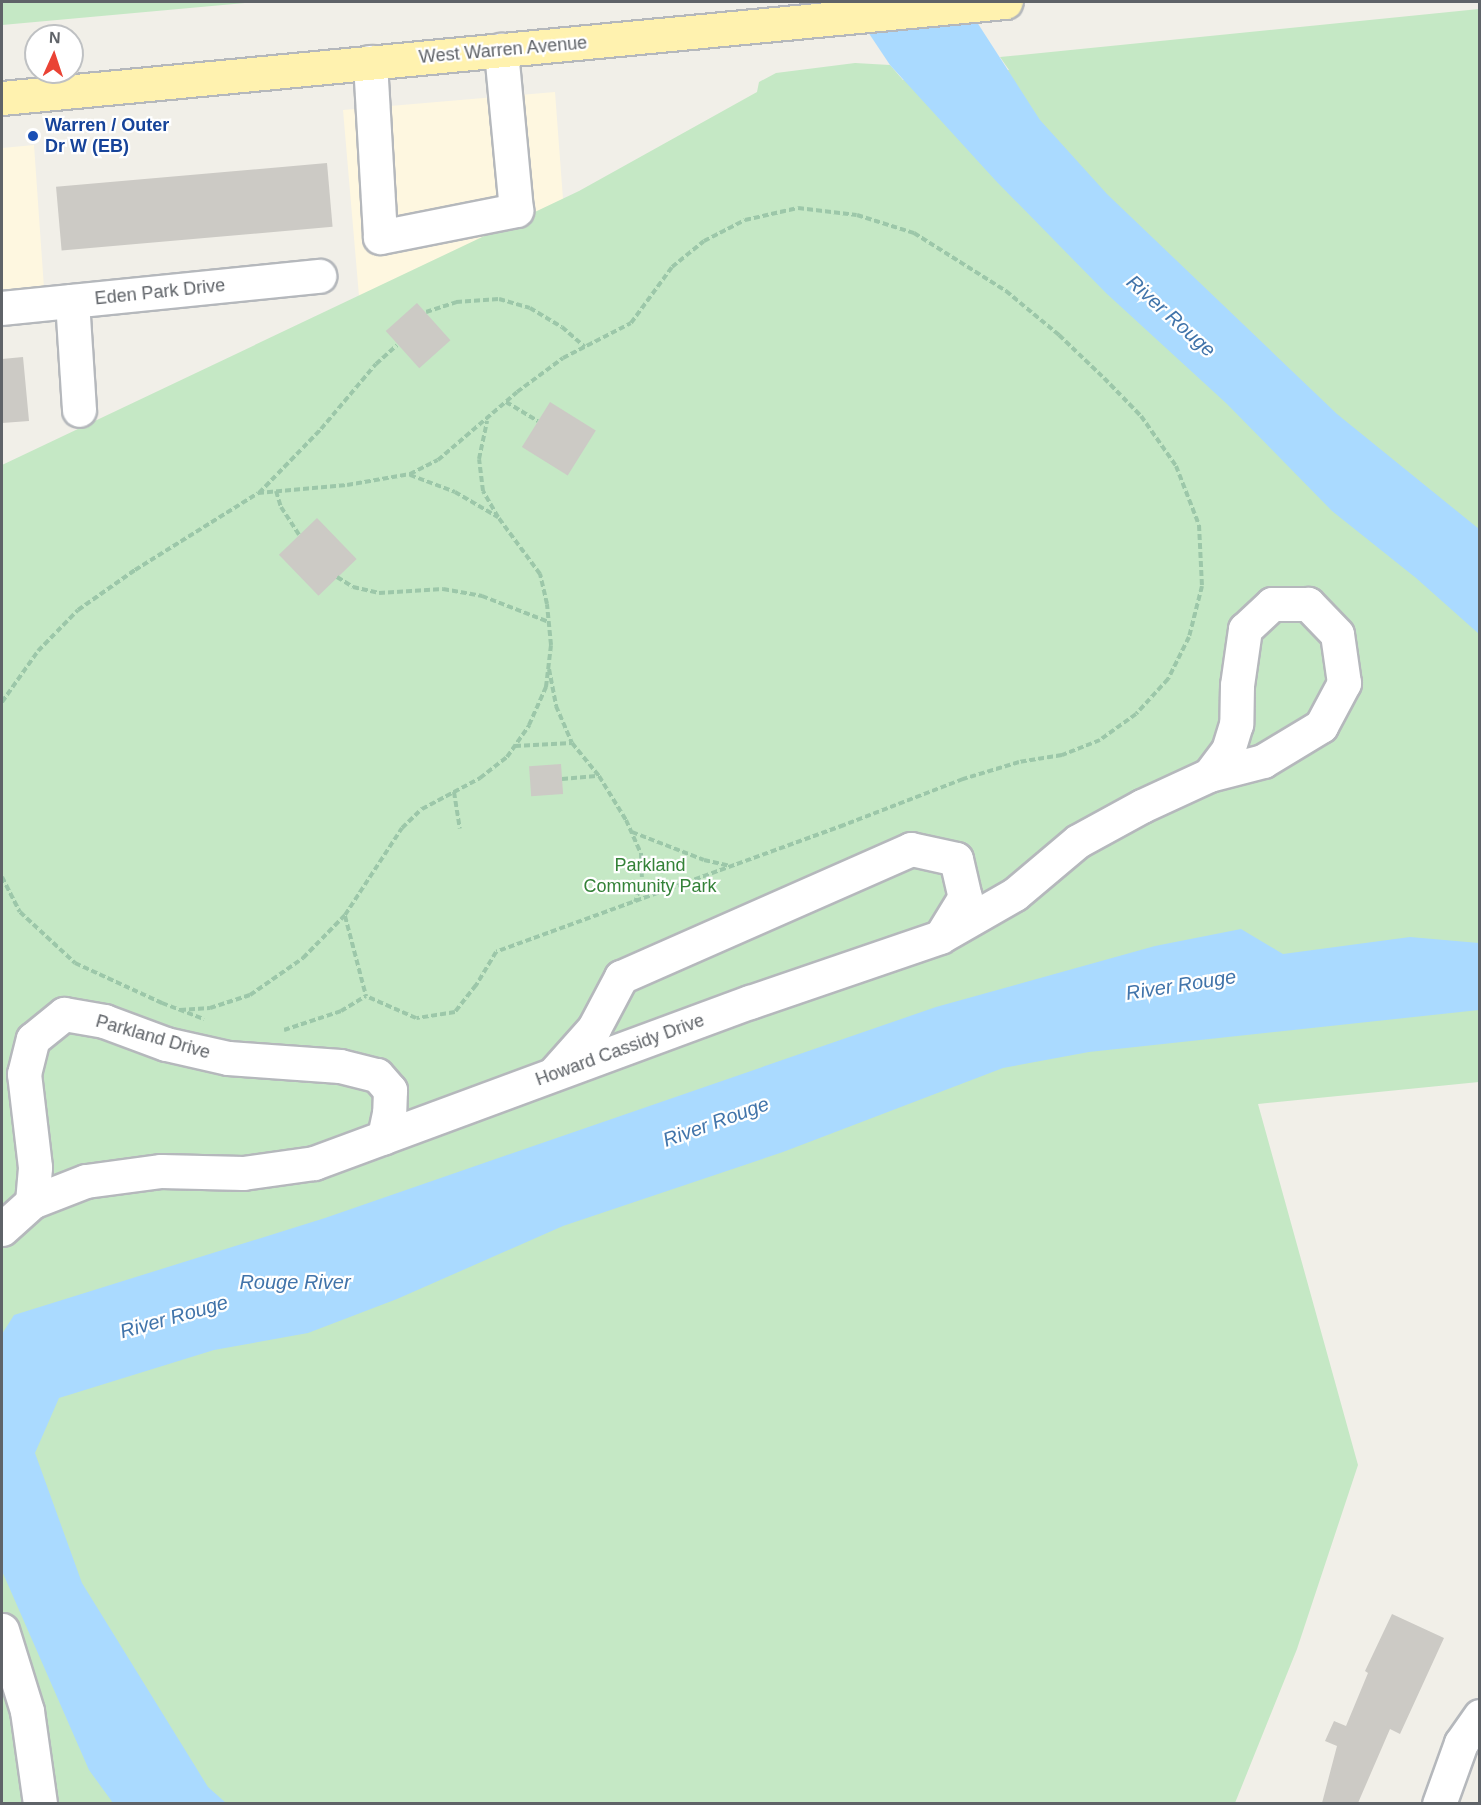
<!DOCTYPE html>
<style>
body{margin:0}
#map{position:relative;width:1481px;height:1805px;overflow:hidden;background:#f1efe8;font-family:Arial,sans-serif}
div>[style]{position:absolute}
.commercial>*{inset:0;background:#fef7e0}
.green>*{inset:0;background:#c5e8c5}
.water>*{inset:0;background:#aadaff}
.building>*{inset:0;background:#cccac5;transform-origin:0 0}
.path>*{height:4px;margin-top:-2px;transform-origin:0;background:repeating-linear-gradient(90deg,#9cc7a9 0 6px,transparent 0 9px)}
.roads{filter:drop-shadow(2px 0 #b5b8bc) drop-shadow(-2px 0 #b5b8bc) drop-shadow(0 2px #b5b8bc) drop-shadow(0 -2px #b5b8bc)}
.minor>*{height:33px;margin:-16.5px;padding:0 16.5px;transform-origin:16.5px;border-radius:16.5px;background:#fff}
.major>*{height:33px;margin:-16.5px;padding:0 16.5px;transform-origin:16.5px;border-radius:16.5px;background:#fff2af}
.dots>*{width:16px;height:16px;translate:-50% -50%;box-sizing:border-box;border:3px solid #fff;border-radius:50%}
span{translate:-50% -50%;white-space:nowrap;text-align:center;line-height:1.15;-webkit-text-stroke:4.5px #fff;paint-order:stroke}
.street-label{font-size:18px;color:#5f6368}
.transit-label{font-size:18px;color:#164399;font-weight:700}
.left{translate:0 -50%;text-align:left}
.park-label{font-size:18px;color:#348238}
.water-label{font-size:20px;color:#4174aa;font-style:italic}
.frame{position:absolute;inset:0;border:3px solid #5f6368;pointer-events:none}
.north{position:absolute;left:24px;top:24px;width:60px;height:60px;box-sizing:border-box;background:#fff;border:2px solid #bfc1c3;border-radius:50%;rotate:3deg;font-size:16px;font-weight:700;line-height:24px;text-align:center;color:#5f6368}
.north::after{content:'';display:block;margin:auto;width:21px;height:27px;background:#ea4335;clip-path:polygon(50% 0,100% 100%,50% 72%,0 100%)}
</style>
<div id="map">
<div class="commercial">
<i style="clip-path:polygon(555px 92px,563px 199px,359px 296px,343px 110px)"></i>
<i style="clip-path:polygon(34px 145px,44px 288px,2px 294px,2px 148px)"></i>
</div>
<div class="green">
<i style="clip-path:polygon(2px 2px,256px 2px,2px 25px)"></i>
<i style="clip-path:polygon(1479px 9px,1479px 1082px,1258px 1104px,1358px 1465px,1297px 1649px,1235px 1803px,2px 1804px,2px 465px,579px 191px,757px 92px,759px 82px,776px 73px,855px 63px,890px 65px,903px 80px,1009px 70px,1000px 57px)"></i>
</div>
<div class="water">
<i style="clip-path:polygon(848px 2px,964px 2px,1040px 120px,1107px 194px,1337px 414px,1479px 529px,1479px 634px,1416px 578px,1332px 511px,1227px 404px,1106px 293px,996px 181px,890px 65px)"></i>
<i style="clip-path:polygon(1241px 929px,1283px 954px,1410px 937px,1479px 943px,1479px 1010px,1089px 1052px,1003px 1068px,783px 1152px,563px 1226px,397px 1299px,308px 1333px,214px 1350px,59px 1398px,35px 1453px,82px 1583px,208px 1787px,226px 1803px,113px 1803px,89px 1770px,2px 1571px,2px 1334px,14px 1315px,325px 1218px,936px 1007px,1155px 946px)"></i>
</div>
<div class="building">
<i style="left:327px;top:163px;width:64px;height:272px;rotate:85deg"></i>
<i style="left:417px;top:303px;width:50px;height:42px;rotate:48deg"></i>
<i style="clip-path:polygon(23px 357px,29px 421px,2px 423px,2px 359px)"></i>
<i style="left:550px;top:402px;width:54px;height:53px;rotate:32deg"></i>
<i style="left:317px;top:518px;width:57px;height:53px;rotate:46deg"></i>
<i style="left:561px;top:764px;width:30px;height:32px;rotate:86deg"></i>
<i style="clip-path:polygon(1392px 1614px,1444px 1638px,1400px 1734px,1390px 1729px,1358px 1803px,1322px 1803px,1337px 1746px,1325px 1741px,1334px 1721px,1346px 1726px,1368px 1673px,1365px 1671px)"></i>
</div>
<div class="path">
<i style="left:426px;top:312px;width:32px;rotate:-18deg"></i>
<i style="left:456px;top:302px;width:43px;rotate:-4deg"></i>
<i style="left:499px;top:299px;width:32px;rotate:16deg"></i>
<i style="left:530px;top:308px;width:37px;rotate:31deg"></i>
<i style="left:562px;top:327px;width:30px;rotate:41deg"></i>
<i style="left:506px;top:402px;width:37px;rotate:31deg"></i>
<i style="left:410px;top:475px;width:48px;rotate:20.7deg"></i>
<i style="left:455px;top:492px;width:50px;rotate:30.2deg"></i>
<i style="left:276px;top:491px;width:17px;rotate:73deg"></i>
<i style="left:281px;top:507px;width:33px;rotate:57deg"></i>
<i style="left:259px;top:493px;width:89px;rotate:-45.9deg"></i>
<i style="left:321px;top:429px;width:85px;rotate:-49.8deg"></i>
<i style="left:376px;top:364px;width:28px;rotate:-42deg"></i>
<i style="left:337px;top:577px;width:19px;rotate:32deg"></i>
<i style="left:353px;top:587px;width:27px;rotate:13deg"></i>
<i style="left:379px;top:593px;width:64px;rotate:-3.6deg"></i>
<i style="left:443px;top:589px;width:40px;rotate:10deg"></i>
<i style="left:482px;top:596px;width:72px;rotate:21.2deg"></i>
<i style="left:549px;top:669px;width:38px;rotate:79deg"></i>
<i style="left:556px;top:706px;width:40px;rotate:66.6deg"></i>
<i style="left:572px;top:743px;width:43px;rotate:50.7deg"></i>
<i style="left:599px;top:776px;width:52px;rotate:58.5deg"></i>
<i style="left:626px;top:820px;width:36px;rotate:66deg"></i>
<i style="left:641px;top:853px;width:28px;rotate:88deg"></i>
<i style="left:642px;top:881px;width:22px;rotate:108deg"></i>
<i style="left:2px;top:702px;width:62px;rotate:-54.8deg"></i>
<i style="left:38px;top:651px;width:57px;rotate:-45.7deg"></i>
<i style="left:78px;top:610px;width:70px;rotate:-35.1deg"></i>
<i style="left:135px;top:570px;width:145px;rotate:-32deg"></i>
<i style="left:258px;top:493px;width:89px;rotate:-5.1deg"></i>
<i style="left:347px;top:485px;width:64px;rotate:-9.9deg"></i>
<i style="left:410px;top:474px;width:31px;rotate:-27deg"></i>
<i style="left:438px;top:460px;width:104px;rotate:-40.7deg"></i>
<i style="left:517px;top:392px;width:57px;rotate:-36.5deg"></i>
<i style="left:563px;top:358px;width:76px;rotate:-27.2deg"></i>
<i style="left:631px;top:323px;width:69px;rotate:-53.8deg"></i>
<i style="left:672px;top:267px;width:41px;rotate:-39.1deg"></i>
<i style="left:704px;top:241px;width:46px;rotate:-27.1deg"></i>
<i style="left:745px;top:220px;width:54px;rotate:-12.8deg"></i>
<i style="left:798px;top:208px;width:59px;rotate:6.8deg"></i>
<i style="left:857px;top:215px;width:60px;rotate:17.5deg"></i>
<i style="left:914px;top:233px;width:109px;rotate:32.2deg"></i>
<i style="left:1006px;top:291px;width:69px;rotate:39.7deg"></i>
<i style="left:1059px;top:335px;width:62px;rotate:43.7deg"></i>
<i style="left:1104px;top:378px;width:53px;rotate:45.8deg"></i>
<i style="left:1141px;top:416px;width:61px;rotate:55deg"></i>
<i style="left:1176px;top:466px;width:63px;rotate:68.7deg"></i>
<i style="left:1199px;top:525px;width:61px;rotate:87.2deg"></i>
<i style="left:1202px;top:586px;width:53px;rotate:104.3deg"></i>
<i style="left:1189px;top:637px;width:47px;rotate:116.6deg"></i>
<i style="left:1168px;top:679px;width:47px;rotate:132.4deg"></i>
<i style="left:1136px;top:714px;width:44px;rotate:144.2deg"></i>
<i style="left:1100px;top:740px;width:41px;rotate:158.5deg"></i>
<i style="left:1062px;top:755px;width:44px;rotate:170.8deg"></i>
<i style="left:1019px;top:762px;width:59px;rotate:163.1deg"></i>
<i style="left:963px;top:779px;width:128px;rotate:158.9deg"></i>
<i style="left:844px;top:825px;width:370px;rotate:160deg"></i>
<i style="left:496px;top:952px;width:39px;rotate:121deg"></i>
<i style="left:476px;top:985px;width:34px;rotate:128deg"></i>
<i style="left:455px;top:1012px;width:39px;rotate:171deg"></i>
<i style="left:416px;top:1018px;width:55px;rotate:-156.3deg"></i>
<i style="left:515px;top:746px;width:57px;rotate:-3deg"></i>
<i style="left:562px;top:779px;width:37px;rotate:-5deg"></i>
<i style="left:454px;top:792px;width:37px;rotate:81deg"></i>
<i style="left:632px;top:832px;width:77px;rotate:21.3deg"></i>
<i style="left:704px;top:860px;width:27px;rotate:13deg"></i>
<i style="left:2px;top:877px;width:39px;rotate:63deg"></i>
<i style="left:20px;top:912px;width:75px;rotate:42.8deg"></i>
<i style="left:75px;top:963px;width:96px;rotate:24.7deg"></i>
<i style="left:162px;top:1003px;width:45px;rotate:20.9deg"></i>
<i style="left:345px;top:916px;width:83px;rotate:75.3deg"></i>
<i style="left:180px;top:1010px;width:30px;rotate:-4deg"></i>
<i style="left:210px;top:1008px;width:42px;rotate:-18deg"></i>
<i style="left:250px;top:995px;width:65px;rotate:-34.9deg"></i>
<i style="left:303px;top:958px;width:60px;rotate:-45.7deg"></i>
<i style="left:345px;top:915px;width:104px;rotate:-56.8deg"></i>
<i style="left:402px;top:828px;width:28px;rotate:-44deg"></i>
<i style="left:422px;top:809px;width:66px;rotate:-28.1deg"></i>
<i style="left:480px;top:778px;width:34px;rotate:-38deg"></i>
<i style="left:507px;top:757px;width:39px;rotate:-55deg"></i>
<i style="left:529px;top:725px;width:42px;rotate:-65.9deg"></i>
<i style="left:546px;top:687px;width:42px;rotate:-83.2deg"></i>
<i style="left:551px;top:645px;width:41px;rotate:-95.6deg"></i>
<i style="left:547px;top:604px;width:31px;rotate:-103deg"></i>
<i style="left:540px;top:574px;width:71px;rotate:-126.4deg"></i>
<i style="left:498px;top:517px;width:30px;rotate:-120deg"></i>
<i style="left:483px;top:491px;width:32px;rotate:-97deg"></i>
<i style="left:479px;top:459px;width:39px;rotate:-78deg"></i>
<i style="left:284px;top:1030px;width:60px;rotate:-18.4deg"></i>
<i style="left:341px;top:1011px;width:29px;rotate:-31deg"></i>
</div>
<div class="roads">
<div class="minor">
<i style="left:370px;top:62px;width:175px;rotate:86.7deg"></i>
<i style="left:380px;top:237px;width:139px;rotate:-11.2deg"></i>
<i style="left:516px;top:210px;width:161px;rotate:-95.4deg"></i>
<i style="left:72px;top:301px;width:109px;rotate:86.3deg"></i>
<i style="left:2px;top:308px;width:319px;rotate:-5.8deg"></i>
<i style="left:555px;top:1072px;width:59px;rotate:-48.4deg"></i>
<i style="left:594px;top:1028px;width:58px;rotate:-62.1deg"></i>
<i style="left:621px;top:977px;width:317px;rotate:-23.8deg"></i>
<i style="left:911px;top:849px;width:46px;rotate:12.5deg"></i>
<i style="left:956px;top:859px;width:39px;rotate:77deg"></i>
<i style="left:965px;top:897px;width:46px;rotate:121.6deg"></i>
<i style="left:32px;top:1202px;width:35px;rotate:-85deg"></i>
<i style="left:35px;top:1167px;width:94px;rotate:-96.7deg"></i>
<i style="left:24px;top:1074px;width:36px;rotate:-76deg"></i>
<i style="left:33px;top:1039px;width:40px;rotate:-39deg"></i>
<i style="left:64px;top:1014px;width:41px;rotate:9.9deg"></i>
<i style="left:104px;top:1021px;width:66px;rotate:20.4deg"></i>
<i style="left:166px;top:1044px;width:64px;rotate:12.7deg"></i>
<i style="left:228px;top:1058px;width:112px;rotate:4.1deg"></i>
<i style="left:340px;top:1066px;width:38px;rotate:14deg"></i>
<i style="left:377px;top:1075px;width:20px;rotate:49deg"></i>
<i style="left:390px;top:1090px;width:23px;rotate:92deg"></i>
<i style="left:389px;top:1113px;width:25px;rotate:102deg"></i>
<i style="left:2px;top:1229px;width:40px;rotate:-42deg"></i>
<i style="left:32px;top:1202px;width:58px;rotate:-21.3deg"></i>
<i style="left:86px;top:1181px;width:76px;rotate:-7.6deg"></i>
<i style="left:161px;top:1171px;width:82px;rotate:1.4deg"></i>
<i style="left:243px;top:1173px;width:72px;rotate:-8deg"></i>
<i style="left:314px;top:1163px;width:465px;rotate:-20.3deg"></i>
<i style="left:750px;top:1002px;width:201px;rotate:-18.9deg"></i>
<i style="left:940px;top:937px;width:86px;rotate:-29.8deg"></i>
<i style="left:1015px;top:894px;width:82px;rotate:-40.1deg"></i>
<i style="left:1078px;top:841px;width:73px;rotate:-28.7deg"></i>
<i style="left:1142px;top:806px;width:74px;rotate:-24.8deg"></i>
<i style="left:1209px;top:775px;width:56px;rotate:-14.5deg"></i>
<i style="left:1263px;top:761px;width:68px;rotate:-31.1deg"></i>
<i style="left:1321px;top:726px;width:49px;rotate:-61.9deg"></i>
<i style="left:1344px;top:683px;width:49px;rotate:-98.1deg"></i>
<i style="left:1337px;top:634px;width:42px;rotate:-134deg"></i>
<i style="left:1308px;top:604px;width:36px;rotate:180deg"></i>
<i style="left:1272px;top:604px;width:37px;rotate:137deg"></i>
<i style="left:1245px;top:629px;width:57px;rotate:98.1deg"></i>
<i style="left:1237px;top:685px;width:39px;rotate:91deg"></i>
<i style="left:1236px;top:724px;width:27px;rotate:107deg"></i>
<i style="left:1228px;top:750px;width:31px;rotate:127deg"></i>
<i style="left:2px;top:1630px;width:85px;rotate:72.8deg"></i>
<i style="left:27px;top:1711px;width:94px;rotate:82deg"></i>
<i style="left:1439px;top:1804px;width:65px;rotate:-70.2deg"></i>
<i style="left:1461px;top:1743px;width:33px;rotate:-55deg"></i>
</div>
<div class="major">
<i style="left:2px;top:98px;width:1008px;rotate:-5.47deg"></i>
</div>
</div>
<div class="dots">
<i style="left:33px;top:136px;background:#1a4fb4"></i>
</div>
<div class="street-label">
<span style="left:503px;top:50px;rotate:-5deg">West Warren Avenue</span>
<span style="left:160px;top:292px;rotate:-6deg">Eden Park Drive</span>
<span style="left:153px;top:1037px;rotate:16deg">Parkland Drive</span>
<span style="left:620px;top:1050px;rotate:-20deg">Howard Cassidy Drive</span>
</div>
<div class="transit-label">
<span class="left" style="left:45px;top:136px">Warren / Outer<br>Dr W (EB)</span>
</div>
<div class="park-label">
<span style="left:650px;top:876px">Parkland<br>Community Park</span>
</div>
<div class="water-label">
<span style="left:1171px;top:316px;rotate:42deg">River Rouge</span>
<span style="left:1181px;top:985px;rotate:-9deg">River Rouge</span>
<span style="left:716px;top:1122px;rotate:-20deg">River Rouge</span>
<span style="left:295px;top:1282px">Rouge River</span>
<span style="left:174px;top:1317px;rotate:-16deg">River Rouge</span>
</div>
<div class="frame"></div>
<div class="north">N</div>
</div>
